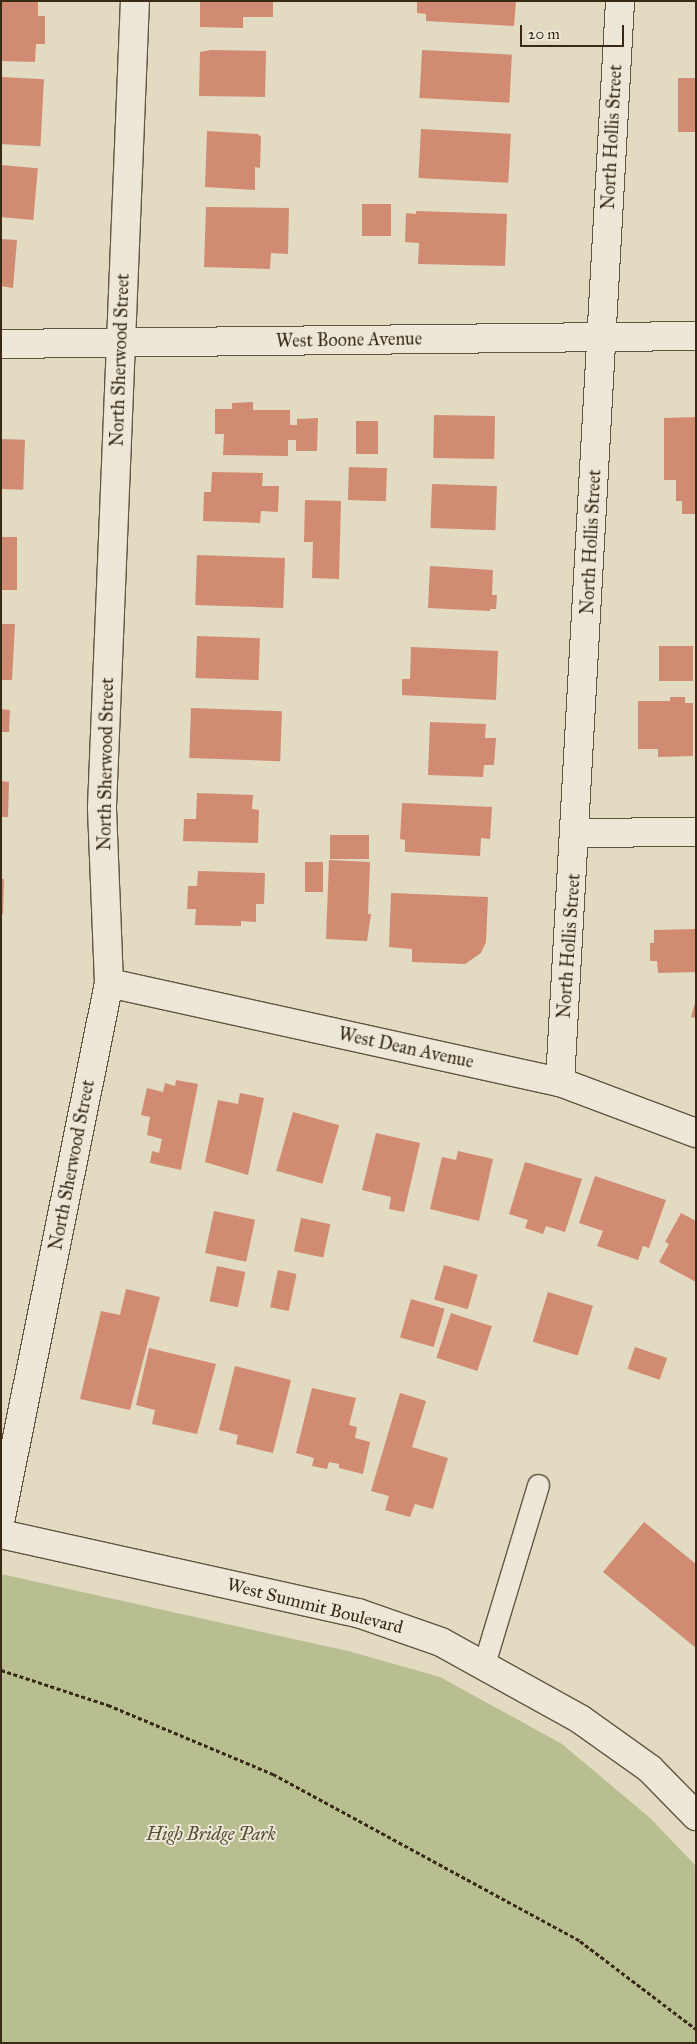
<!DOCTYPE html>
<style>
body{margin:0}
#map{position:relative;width:697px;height:2044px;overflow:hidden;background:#e2dac1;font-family:"IM FELL Great Primer",serif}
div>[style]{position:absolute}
.green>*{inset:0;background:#b8be8f}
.building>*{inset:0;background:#d18b73;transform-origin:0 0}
.path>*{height:3px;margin-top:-1.5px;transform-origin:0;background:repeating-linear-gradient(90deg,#392a16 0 4px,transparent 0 6.5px)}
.roads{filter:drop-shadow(1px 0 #635641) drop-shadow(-1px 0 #635641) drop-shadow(0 1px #635641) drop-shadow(0 -1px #635641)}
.service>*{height:21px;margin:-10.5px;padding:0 10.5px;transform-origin:10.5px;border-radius:10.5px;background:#ece7d7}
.minor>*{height:28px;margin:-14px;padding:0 14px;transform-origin:14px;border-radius:14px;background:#ece7d7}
.tertiary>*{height:28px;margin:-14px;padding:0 14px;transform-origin:14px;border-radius:14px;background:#ece7d7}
.secondary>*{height:28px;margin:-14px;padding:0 14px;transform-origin:14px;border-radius:14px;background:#ece7d7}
span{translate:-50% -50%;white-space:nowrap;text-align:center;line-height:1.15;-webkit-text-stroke:4px #ece7d7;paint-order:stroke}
.street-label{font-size:18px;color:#392a16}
.park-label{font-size:18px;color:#594f34;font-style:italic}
.frame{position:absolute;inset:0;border:2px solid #392a16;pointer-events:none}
.scale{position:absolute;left:520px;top:25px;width:104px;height:22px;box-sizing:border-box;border:2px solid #392a16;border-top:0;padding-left:6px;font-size:15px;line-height:18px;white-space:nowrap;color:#392a16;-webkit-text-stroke:4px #ece7d7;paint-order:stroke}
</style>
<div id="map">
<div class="green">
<i style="clip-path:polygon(1px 1574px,348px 1651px,440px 1677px,562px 1744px,650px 1818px,696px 1866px,696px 2043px,1px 2043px)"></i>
</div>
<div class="building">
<i style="clip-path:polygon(1px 1px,38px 1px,38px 16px,45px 16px,45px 44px,36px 44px,35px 62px,1px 61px)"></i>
<i style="clip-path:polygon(200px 1px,273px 1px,273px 17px,243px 17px,243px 28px,200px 27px)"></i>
<i style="clip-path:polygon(417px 1px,516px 1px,514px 26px,426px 21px,426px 14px,417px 13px)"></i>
<i style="clip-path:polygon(211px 50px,266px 51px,265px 97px,199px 96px,200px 52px)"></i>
<i style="left:422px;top:50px;width:90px;height:48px;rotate:3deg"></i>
<i style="left:1px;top:77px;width:43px;height:67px;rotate:3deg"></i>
<i style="left:678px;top:78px;width:18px;height:54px"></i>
<i style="left:421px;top:129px;width:90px;height:49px;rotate:3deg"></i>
<i style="clip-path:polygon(207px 131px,258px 134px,261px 137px,260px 168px,255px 167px,255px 190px,205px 187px)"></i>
<i style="left:1px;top:165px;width:37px;height:52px;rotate:5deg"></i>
<i style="left:362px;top:204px;width:29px;height:32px"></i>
<i style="clip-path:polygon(206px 207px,289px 208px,288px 254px,271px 253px,270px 269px,204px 267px)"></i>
<i style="clip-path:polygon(416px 211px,507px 214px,505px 266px,418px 264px,419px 243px,405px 242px,406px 213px,416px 214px)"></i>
<i style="clip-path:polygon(1px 239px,17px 240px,13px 288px,1px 286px)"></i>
<i style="clip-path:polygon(253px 402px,253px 410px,290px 410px,290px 425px,297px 425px,297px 419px,318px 418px,317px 451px,296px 451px,296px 440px,288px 440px,288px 456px,223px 455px,224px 434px,215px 434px,215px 409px,232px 409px,232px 403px)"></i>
<i style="left:434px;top:415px;width:61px;height:43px;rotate:1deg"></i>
<i style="clip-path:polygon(696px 417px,696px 514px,682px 514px,682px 501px,676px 501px,676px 480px,664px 480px,664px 418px)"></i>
<i style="left:356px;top:421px;width:22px;height:33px"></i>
<i style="left:1px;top:439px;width:24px;height:50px;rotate:2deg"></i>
<i style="left:349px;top:467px;width:38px;height:33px;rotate:2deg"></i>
<i style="clip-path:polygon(212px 472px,263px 473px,262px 486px,279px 486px,278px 512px,261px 511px,260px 523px,203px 521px,204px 492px,211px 492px)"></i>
<i style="left:432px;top:484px;width:65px;height:44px;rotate:2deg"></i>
<i style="clip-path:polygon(305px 500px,341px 501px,339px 579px,312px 578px,313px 542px,304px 542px)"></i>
<i style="left:1px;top:537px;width:16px;height:53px"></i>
<i style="left:197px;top:555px;width:88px;height:50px;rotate:2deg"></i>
<i style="clip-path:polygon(430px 566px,493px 570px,492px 595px,497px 595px,496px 609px,490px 609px,490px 611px,428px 608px)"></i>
<i style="clip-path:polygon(1px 624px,15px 624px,12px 680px,1px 680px)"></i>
<i style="left:197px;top:636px;width:63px;height:42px;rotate:2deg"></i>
<i style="left:693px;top:646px;width:35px;height:34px;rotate:90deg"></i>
<i style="clip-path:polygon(411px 647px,498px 651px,496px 700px,402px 695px,402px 679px,410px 679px)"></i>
<i style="clip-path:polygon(670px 697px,685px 697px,685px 703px,693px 703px,693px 756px,658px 757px,658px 749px,638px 749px,638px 701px,670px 701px)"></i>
<i style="left:191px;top:708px;width:91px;height:50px;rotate:2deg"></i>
<i style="clip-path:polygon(1px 709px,10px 710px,9px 732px,1px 732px)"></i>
<i style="clip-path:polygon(430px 722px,486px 724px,485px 738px,496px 738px,494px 765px,484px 765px,483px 777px,428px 775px)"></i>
<i style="clip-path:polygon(1px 781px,9px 782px,8px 817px,1px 817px)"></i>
<i style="clip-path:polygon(197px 793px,253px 795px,252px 809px,259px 810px,258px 843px,183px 841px,184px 819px,196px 819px)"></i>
<i style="clip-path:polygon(402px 803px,492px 807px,490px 839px,481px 838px,480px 856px,405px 852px,405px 840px,400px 839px)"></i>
<i style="left:330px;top:835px;width:39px;height:24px"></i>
<i style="clip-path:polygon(329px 860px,370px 862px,368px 914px,371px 914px,367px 941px,326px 939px)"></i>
<i style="left:305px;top:862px;width:18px;height:30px"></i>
<i style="clip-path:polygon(198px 871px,265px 873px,264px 904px,256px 904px,256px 922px,241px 921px,241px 926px,195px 925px,196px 909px,187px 909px,188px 886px,197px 886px)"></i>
<i style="clip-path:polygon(1px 879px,4px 879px,3px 914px,1px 914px)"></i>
<i style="clip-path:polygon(391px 893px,488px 897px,486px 942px,481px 953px,465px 964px,412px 962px,412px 949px,389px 947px)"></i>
<i style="clip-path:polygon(696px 929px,696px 972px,658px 973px,657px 961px,650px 961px,650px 943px,654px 943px,654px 930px)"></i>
<i style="clip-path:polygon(695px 1003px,696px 1003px,696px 1018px,691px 1017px)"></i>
<i style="clip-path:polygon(176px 1080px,198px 1084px,181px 1170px,150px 1163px,152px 1151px,159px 1153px,162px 1139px,147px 1135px,150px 1117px,141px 1115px,147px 1088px,163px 1092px,165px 1083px,175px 1086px)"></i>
<i style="clip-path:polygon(240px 1093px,264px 1098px,248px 1175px,205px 1162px,218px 1100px,238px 1104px)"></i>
<i style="left:293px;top:1112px;width:48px;height:61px;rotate:16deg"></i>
<i style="clip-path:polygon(376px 1133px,420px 1143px,404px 1212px,389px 1209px,391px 1197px,362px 1190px)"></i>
<i style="clip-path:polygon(458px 1151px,493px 1159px,479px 1221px,430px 1209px,442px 1157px,456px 1160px)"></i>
<i style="clip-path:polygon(525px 1162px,582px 1179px,565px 1232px,546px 1226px,543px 1234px,525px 1228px,528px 1220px,509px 1214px)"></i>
<i style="clip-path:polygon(595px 1176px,666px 1200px,649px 1248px,643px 1246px,638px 1260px,597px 1246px,603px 1231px,579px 1223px)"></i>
<i style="left:214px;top:1211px;width:42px;height:43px;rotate:12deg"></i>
<i style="clip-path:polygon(681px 1213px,696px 1221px,696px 1282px,659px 1262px,669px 1244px,665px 1242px)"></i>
<i style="left:301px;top:1218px;width:30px;height:34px;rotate:12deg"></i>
<i style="left:444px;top:1265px;width:35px;height:36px;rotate:16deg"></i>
<i style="left:217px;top:1266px;width:29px;height:36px;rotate:12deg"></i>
<i style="left:278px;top:1270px;width:19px;height:38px;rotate:12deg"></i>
<i style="clip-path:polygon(126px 1289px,160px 1297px,130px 1410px,80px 1399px,101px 1311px,120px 1315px)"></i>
<i style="left:548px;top:1292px;width:47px;height:52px;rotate:17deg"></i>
<i style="left:411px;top:1299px;width:35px;height:40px;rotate:16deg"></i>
<i style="left:451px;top:1313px;width:43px;height:47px;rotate:18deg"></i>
<i style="left:635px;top:1347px;width:34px;height:23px;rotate:19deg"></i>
<i style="clip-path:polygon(149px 1348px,216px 1364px,197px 1434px,152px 1424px,155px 1410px,136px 1405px)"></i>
<i style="clip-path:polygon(235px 1366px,291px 1380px,273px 1453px,236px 1444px,238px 1435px,219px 1430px)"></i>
<i style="clip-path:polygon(312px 1388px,356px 1398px,349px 1425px,357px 1427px,355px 1438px,370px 1442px,363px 1474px,339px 1468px,339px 1464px,329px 1462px,327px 1469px,312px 1466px,314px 1458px,296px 1453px)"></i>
<i style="clip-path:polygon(400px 1393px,426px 1401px,412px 1447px,448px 1458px,433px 1509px,415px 1504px,410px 1517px,385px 1510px,389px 1496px,371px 1491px)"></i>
<i style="clip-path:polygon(644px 1522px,696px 1564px,696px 1648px,603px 1572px)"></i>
</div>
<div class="path">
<i style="left:1px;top:1670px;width:113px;rotate:18.1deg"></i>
<i style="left:108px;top:1705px;width:179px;rotate:22.7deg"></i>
<i style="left:273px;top:1774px;width:349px;rotate:28.5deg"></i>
<i style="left:580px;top:1941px;width:146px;rotate:37.2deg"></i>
</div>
<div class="roads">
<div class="service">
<i style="left:484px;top:1664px;width:187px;rotate:-73.2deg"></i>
</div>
<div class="minor">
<i style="left:576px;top:833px;width:120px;rotate:-0.5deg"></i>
<i style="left:109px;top:983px;width:462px;rotate:12.4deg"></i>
<i style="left:560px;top:1082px;width:145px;rotate:20.6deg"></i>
<i style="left:560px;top:1082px;width:1083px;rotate:-86.82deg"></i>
<i style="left:1px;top:1517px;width:545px;rotate:-78.57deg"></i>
<i style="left:109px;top:983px;width:176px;rotate:-92.3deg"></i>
<i style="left:102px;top:807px;width:807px;rotate:-87.66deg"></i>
</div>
<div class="tertiary">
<i style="left:1px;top:1534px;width:366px;rotate:12.5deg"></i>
<i style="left:358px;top:1613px;width:88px;rotate:19.3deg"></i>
<i style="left:441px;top:1642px;width:159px;rotate:29deg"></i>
<i style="left:580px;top:1719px;width:86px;rotate:35.5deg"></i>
<i style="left:650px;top:1769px;width:66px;rotate:45.6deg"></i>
</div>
<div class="secondary">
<i style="left:1px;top:344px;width:695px;rotate:-0.66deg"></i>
</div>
</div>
<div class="street-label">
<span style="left:612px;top:137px;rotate:-87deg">North Hollis Street</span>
<span style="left:349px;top:340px;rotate:-1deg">West Boone Avenue</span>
<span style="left:120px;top:360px;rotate:-88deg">North Sherwood Street</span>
<span style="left:591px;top:542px;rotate:-87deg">North Hollis Street</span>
<span style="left:106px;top:764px;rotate:-89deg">North Sherwood Street</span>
<span style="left:569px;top:946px;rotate:-86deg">North Hollis Street</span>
<span style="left:406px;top:1048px;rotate:12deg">West Dean Avenue</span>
<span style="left:72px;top:1165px;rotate:-79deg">North Sherwood Street</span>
<span style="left:315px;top:1606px;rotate:14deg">West Summit Boulevard</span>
</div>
<div class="park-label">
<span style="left:211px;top:1834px">High Bridge Park</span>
</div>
<div class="frame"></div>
<div class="scale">20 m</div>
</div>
